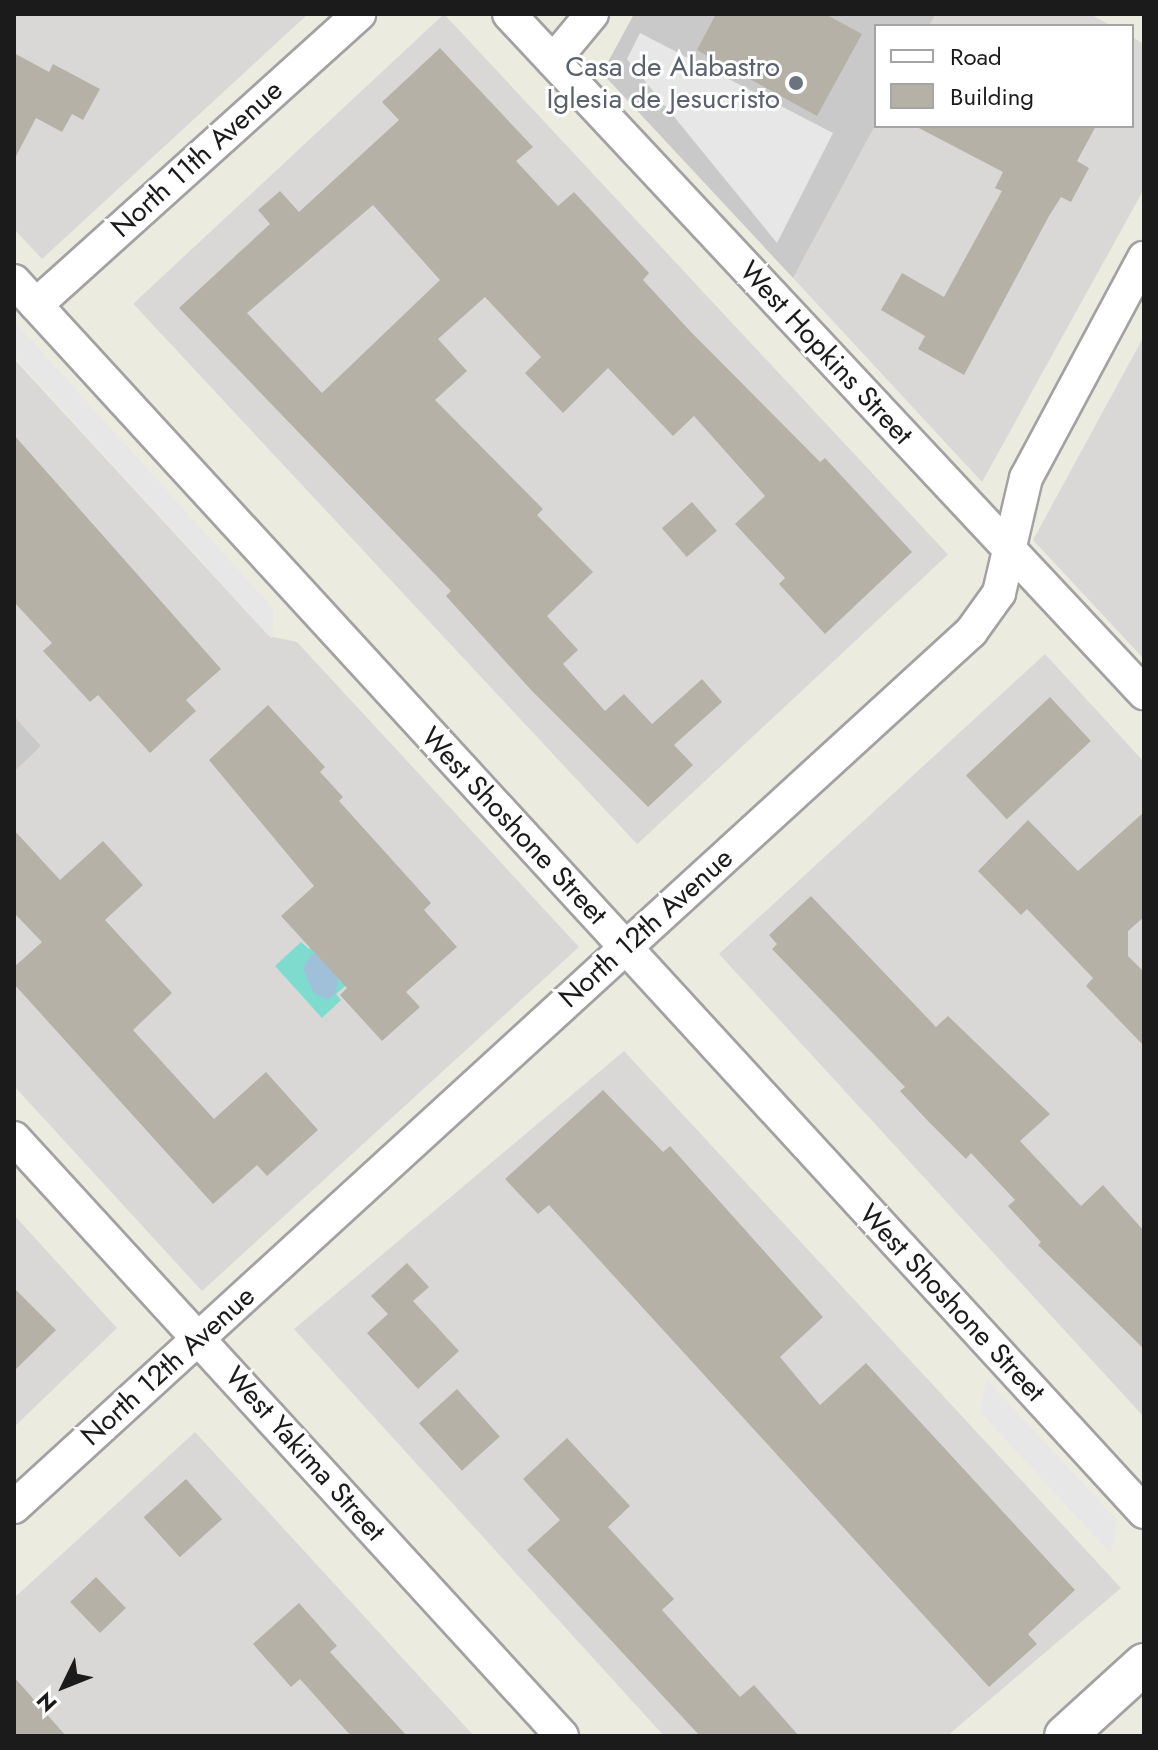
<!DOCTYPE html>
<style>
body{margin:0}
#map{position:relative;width:1158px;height:1750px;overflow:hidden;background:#ecebe0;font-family:Jost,sans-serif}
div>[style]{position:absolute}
.residential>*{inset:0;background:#d9d8d7;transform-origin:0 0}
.religious>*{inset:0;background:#c9c9c9}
.pitch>*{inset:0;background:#7ddccd}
.parking>*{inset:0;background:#e7e7e7}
.water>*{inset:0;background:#a0c0da}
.building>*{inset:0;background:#b6b1a6;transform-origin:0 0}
.roads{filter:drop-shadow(2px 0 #a2a2a2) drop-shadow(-2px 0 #a2a2a2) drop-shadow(0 2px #a2a2a2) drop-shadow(0 -2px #a2a2a2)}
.minor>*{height:32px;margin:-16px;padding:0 16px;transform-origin:16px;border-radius:16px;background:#fff}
.tertiary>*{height:40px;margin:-20px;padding:0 20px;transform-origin:20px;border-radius:20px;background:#fff}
.dots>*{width:22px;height:22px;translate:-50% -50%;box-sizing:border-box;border:4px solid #fff;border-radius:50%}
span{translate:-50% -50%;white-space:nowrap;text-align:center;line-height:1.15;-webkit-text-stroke:6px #fff;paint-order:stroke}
.worship-label{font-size:28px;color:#5b616d}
.right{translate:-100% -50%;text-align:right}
.street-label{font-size:28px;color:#1b1b1b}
.frame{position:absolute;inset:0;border:16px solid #1b1b1b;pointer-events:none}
.legend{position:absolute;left:874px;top:24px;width:260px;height:104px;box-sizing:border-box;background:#fff;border:2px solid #a4a4a4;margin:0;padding:10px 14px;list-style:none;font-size:24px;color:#1b1b1b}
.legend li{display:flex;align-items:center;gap:16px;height:40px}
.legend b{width:40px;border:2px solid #a4a4a4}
.north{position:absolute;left:24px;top:1646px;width:80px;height:80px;-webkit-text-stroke:6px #fff;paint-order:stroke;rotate:227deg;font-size:22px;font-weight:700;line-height:32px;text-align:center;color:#1b1b1b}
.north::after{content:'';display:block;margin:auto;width:28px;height:36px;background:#1b1b1b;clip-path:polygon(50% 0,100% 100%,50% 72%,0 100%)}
</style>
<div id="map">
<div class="residential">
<i style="clip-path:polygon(14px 14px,308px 14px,42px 259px,14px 229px)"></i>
<i style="left:444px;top:14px;width:739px;height:425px;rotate:47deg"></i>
<i style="clip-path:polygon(936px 14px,1090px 14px,1112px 26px,929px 26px)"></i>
<i style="clip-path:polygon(1132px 37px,1144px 44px,1144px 189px,982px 482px,793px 278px,876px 124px,1132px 126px)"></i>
<i style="clip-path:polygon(1144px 336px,1144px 659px,1033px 540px)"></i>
<i style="clip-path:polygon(14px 359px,269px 636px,297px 642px,579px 947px,202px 1291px,14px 1086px,14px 772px,41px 746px,14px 716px)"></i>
<i style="clip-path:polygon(1045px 654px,1144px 762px,1144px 1417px,719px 954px)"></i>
<i style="clip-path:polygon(624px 1051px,1121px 1588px,947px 1736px,664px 1736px,294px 1329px)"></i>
<i style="clip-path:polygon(14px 1215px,117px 1328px,14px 1427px)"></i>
<i style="clip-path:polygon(195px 1432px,474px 1736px,14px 1736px,14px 1598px)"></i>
</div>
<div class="religious">
<i style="clip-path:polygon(634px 14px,936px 14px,929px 26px,876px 26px,876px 124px,793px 278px,602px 73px)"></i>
<i style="clip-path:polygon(14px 716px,41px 746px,14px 772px)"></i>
</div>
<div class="pitch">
<i style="clip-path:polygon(338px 923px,373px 962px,336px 994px,341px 1000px,322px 1018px,275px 966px,301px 942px,309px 949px)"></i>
</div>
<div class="parking">
<i style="clip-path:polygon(640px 33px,833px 133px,777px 243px,627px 59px)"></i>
<i style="clip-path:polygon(14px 321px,274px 609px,272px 639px,14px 356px)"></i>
<i style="clip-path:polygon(986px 1379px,1117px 1520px,1111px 1554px,981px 1413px)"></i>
</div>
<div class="water">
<i style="clip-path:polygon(323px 952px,338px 978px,336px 993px,327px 1000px,313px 992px,303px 968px,311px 955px)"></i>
</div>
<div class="building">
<i style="clip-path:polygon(716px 14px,825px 14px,862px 34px,817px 116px,697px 50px)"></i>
<i style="clip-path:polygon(evenodd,440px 48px,533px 147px,516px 161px,558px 206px,574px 192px,649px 273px,643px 280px,690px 331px,820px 462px,825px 458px,912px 552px,825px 634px,779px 584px,785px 578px,735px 524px,765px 496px,694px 416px,673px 436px,608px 368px,563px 413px,525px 373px,541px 357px,485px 297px,438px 339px,467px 371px,435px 400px,543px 509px,537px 515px,593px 572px,547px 616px,578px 650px,563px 664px,605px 711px,624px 694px,652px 724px,702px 679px,722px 702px,674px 745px,693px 765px,648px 807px,532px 691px,446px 596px,451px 591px,179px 308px,270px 224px,258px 210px,280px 191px,299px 212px,399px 120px,382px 102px,440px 48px,373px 205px,440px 280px,322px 393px,247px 313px,373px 205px)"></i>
<i style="clip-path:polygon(14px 53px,49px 72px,53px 64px,100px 89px,83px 120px,72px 114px,62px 132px,36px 118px,14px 160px)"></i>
<i style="clip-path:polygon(915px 126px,1096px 126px,1077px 161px,1089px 168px,1071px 202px,1061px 197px,1049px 216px,964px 375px,918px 349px,925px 336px,881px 310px,902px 273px,944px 297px,1002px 191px,995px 188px,1003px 172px)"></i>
<i style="clip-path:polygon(14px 435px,221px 669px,186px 700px,196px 711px,150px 753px,98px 695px,90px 702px,43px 651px,52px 643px,14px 602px)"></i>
<i style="left:692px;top:502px;width:38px;height:40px;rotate:49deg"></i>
<i style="left:1050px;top:697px;width:60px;height:115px;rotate:47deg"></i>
<i style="clip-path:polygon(268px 705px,325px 767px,320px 772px,343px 797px,339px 801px,431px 903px,424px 910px,457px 947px,406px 992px,420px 1007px,382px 1041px,340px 995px,347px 988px,281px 916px,314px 886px,209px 760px)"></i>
<i style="clip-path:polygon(1144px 812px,1144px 917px,1128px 931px,1128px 956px,1144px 972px,1144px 1046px,1086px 986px,1093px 978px,1027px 909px,1021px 915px,978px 871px,1028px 820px,1078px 871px)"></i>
<i style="clip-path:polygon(14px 830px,60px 880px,103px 841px,143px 885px,105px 920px,172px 993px,133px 1030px,214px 1119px,266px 1072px,318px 1130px,267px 1176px,257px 1165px,213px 1204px,14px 984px,14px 967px,42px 942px,14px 913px)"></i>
<i style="clip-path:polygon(811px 896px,936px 1027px,948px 1016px,1050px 1114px,1020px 1141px,1081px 1206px,1103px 1185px,1144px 1231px,1144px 1349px,1038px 1245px,1041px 1242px,1008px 1206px,1015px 1200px,971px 1153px,966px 1159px,927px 1120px,900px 1091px,905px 1087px,772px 949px,777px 944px,769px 935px)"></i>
<i style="clip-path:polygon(603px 1090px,663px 1152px,670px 1146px,823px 1317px,780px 1357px,820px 1405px,866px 1363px,1075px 1590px,1028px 1634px,1037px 1644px,989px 1687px,549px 1205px,538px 1214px,505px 1179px)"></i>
<i style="clip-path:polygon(407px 1263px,429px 1287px,413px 1301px,459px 1351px,418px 1389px,367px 1333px,388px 1314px,371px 1296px)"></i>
<i style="clip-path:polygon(14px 1288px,56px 1330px,14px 1371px)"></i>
<i style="left:457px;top:1389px;width:64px;height:51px;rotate:48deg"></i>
<i style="clip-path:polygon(567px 1438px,630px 1506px,608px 1527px,674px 1599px,662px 1610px,740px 1697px,754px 1685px,799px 1736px,700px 1736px,527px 1550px,560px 1520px,523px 1479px)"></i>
<i style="left:186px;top:1479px;width:54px;height:57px;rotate:48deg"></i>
<i style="left:96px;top:1577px;width:43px;height:36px;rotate:46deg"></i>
<i style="clip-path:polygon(299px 1603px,337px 1646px,330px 1652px,407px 1736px,351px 1736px,300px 1679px,291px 1687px,253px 1644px)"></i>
<i style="clip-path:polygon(14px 1677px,66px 1736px,14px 1736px)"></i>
</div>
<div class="roads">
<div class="minor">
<i style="left:509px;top:14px;width:930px;rotate:46.92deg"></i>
<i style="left:553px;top:61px;width:61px;rotate:-50.3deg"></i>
<i style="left:14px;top:281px;width:1671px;rotate:47.45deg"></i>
<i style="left:36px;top:305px;width:435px;rotate:-42deg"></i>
<i style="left:14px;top:1138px;width:811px;rotate:47.5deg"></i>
<i style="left:14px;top:1507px;width:1297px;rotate:-42.44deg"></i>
<i style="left:971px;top:632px;width:48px;rotate:-54.3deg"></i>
<i style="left:999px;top:593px;width:118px;rotate:-76.8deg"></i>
<i style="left:1026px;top:478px;width:250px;rotate:-61.8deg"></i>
</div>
<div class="tertiary">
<i style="left:1065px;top:1736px;width:107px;rotate:-42.3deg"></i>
</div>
</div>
<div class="dots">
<i style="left:796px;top:83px;background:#6b7280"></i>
</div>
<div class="worship-label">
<span class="right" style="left:780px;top:83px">Casa de Alabastro<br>Iglesia de Jesucristo</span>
</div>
<div class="street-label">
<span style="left:197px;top:159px;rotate:-42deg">North 11th Avenue</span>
<span style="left:826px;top:353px;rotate:47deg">West Hopkins Street</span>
<span style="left:514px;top:826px;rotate:47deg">West Shoshone Street</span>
<span style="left:646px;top:928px;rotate:-42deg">North 12th Avenue</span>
<span style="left:952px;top:1303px;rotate:47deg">West Shoshone Street</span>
<span style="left:168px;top:1366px;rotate:-42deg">North 12th Avenue</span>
<span style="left:305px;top:1454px;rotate:48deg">West Yakima Street</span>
</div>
<div class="frame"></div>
<ul class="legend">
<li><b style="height:10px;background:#fff"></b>Road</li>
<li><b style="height:22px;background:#b6b1a6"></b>Building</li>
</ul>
<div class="north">N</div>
</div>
